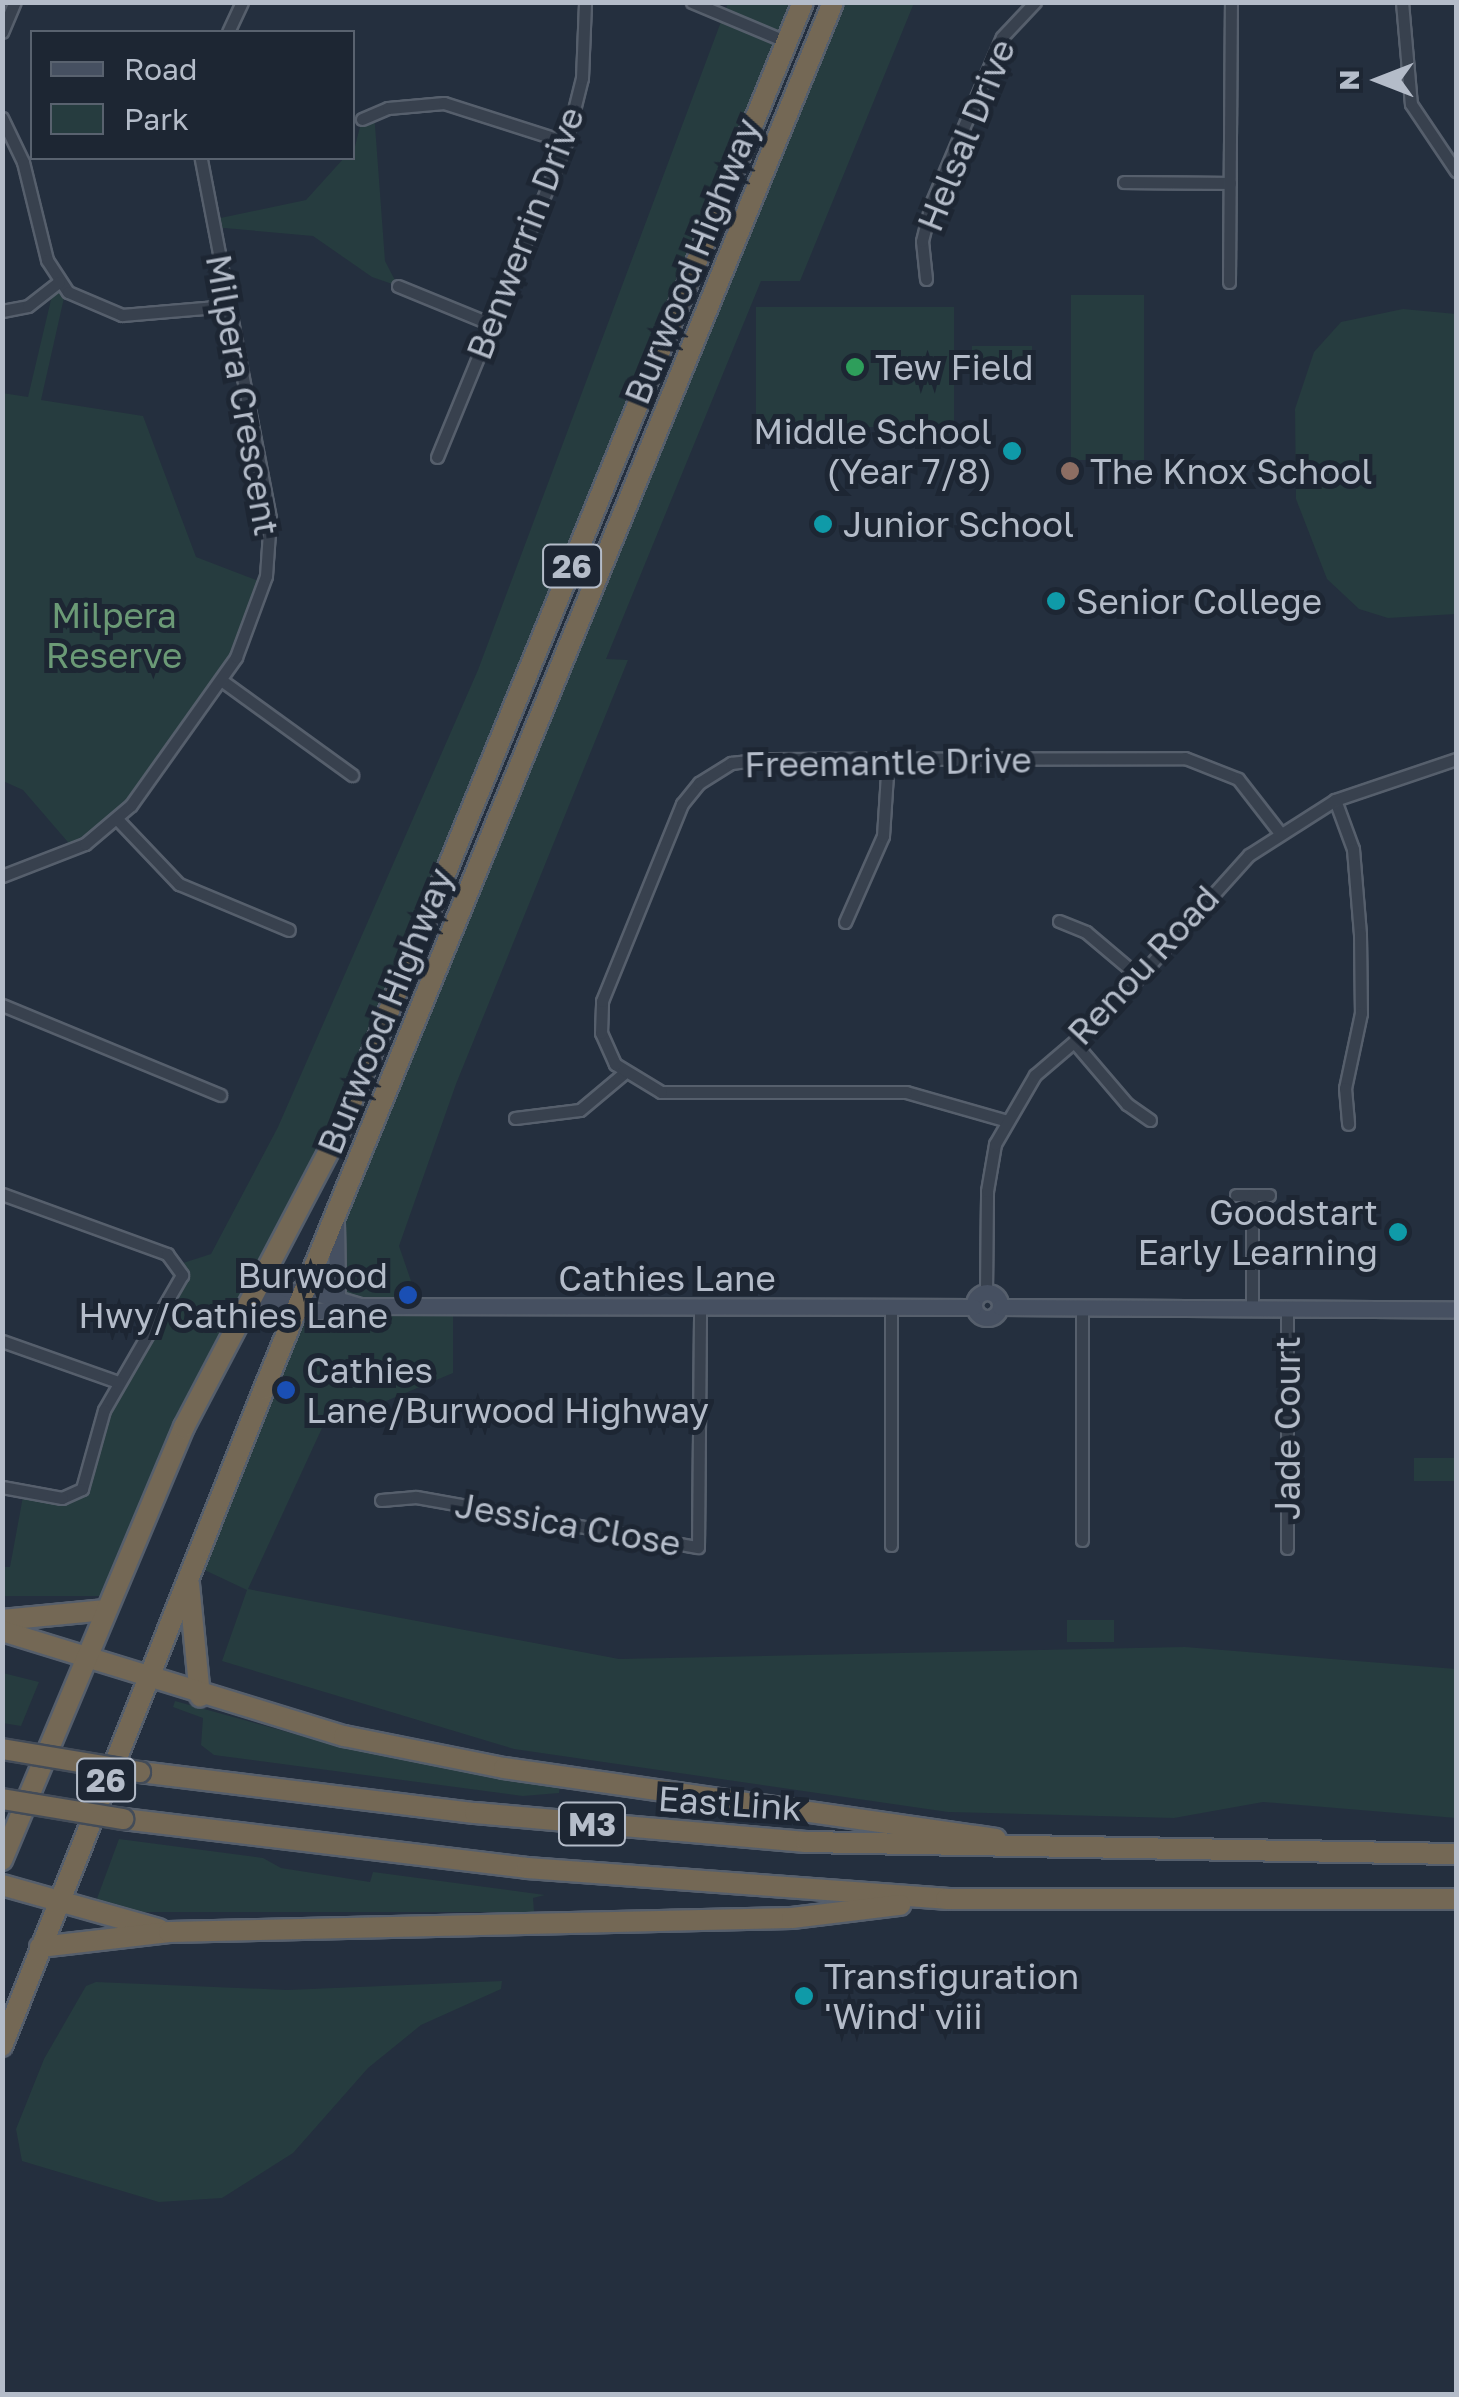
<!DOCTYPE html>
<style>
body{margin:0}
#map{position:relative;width:1459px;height:2397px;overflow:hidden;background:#242f3e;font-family:"Golos Text",sans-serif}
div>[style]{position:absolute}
.green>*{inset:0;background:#263c3f;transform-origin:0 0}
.roads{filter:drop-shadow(2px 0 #565f6c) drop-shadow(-2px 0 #565f6c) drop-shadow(0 2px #565f6c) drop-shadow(0 -2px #565f6c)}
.street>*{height:11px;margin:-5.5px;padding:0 5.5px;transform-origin:5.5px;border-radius:5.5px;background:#38414e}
.secondary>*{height:15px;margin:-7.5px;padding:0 7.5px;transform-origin:7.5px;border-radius:7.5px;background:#465061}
.secondary>.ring{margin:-7.5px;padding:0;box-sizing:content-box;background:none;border:15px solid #465061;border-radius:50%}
.highway>*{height:20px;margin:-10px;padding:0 10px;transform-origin:10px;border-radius:10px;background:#746855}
.bridges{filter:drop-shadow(2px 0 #434c59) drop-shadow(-2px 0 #434c59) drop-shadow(0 2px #434c59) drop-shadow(0 -2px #434c59)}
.highway-bridge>*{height:20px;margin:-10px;padding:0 10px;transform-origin:10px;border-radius:10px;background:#746855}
.dots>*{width:28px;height:28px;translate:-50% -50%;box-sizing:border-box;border:5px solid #1d2633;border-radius:50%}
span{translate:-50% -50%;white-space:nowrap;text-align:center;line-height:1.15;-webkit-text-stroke:10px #1d2633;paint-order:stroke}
.shield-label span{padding:2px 8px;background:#1d2633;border:2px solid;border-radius:8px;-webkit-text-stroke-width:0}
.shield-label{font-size:32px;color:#b4bcc9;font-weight:700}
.street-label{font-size:35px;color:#b4bcc9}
.poi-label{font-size:35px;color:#b4bcc9}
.left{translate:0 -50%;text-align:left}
.right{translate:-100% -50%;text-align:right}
.park-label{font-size:35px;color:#6b9a76}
.frame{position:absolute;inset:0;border:5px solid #b4bcc9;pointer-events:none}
.legend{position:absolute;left:30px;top:30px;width:325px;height:130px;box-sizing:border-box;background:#1d2633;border:2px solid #59626f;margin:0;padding:12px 18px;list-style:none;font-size:30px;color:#b4bcc9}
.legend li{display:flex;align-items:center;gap:20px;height:50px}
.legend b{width:50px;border:2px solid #59626f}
.north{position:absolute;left:1329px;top:30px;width:100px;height:100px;-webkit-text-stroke:8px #1d2633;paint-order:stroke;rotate:270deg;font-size:28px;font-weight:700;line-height:40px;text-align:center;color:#b4bcc9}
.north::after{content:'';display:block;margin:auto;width:35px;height:45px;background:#b4bcc9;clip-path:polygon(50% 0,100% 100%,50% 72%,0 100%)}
</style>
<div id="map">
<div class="green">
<i style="clip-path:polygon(728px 3px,803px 3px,340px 1130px,112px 1596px,3px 1596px,2px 1567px,10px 1567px,24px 1491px,74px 1496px,100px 1422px,159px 1318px,180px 1264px,211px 1254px,278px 1127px,478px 670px)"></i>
<i style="clip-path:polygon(833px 3px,914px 3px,800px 281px,761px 281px,606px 659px,628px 660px,456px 1084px,399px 1246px,420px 1307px,453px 1307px,453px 1373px,322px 1428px,248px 1589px,619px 1659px,1185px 1647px,1456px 1669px,1456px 1818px,1263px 1802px,1174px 1818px,948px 1812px,514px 1749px,222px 1661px,247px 1590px,194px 1565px,297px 1312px,311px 1312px,337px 1295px,335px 1218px)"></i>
<i style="clip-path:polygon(374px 112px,385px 261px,398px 286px,372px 277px,313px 236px,213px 227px,211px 220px,306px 200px,344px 158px,352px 158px,362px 119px)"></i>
<i style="clip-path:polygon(54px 287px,66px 289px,41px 400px,143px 416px,196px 557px,264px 583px,247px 633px,145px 786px,73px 848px,23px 790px,3px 781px,2px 393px,28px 397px)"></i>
<i style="left:1144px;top:295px;width:165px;height:73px;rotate:90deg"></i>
<i style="left:756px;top:307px;width:198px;height:120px"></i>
<i style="clip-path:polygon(1403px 309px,1456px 314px,1456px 614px,1388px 618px,1359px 609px,1327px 579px,1296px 499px,1295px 409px,1314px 352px,1341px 322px)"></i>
<i style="left:972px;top:346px;width:60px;height:31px"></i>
<i style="left:1414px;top:1458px;width:42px;height:23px"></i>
<i style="left:1114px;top:1620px;width:22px;height:47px;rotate:90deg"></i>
<i style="clip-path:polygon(3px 1673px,39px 1682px,21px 1726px,3px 1723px)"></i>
<i style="clip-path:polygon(175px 1701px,320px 1741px,560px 1785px,559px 1793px,523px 1796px,214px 1755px,201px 1745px,203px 1718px,173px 1707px)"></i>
<i style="clip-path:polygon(119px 1839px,263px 1858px,281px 1868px,370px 1882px,373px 1872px,545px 1895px,533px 1898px,534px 1912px,128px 1912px,95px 1904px)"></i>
<i style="clip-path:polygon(502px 1981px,501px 1989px,421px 2025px,368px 2068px,293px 2153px,222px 2198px,159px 2202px,22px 2161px,16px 2129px,44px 2059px,86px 1986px,96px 1982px,287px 1990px)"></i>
</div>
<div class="roads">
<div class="street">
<i style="left:692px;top:2px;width:103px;rotate:22.8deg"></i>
<i style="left:1402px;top:2px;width:102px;rotate:85deg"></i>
<i style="left:1411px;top:104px;width:81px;rotate:56.1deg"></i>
<i style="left:2px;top:32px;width:33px;rotate:-67deg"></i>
<i style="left:228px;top:32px;width:33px;rotate:-65deg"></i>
<i style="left:2px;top:118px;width:49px;rotate:64.5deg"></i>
<i style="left:23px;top:162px;width:101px;rotate:76.2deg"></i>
<i style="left:47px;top:260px;width:38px;rotate:57deg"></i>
<i style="left:68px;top:292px;width:59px;rotate:23.1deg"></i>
<i style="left:122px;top:315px;width:106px;rotate:-4.9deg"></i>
<i style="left:362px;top:119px;width:28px;rotate:-23deg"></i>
<i style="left:388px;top:108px;width:56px;rotate:-5.1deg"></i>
<i style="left:444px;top:103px;width:128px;rotate:17.7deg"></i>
<i style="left:1124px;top:182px;width:106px;rotate:0.5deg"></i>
<i style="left:926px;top:279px;width:38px;rotate:-96deg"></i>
<i style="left:922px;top:241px;width:38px;rotate:-76deg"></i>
<i style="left:931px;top:204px;width:181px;rotate:-67deg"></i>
<i style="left:1002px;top:37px;width:48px;rotate:-46.7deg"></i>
<i style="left:1229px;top:282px;width:280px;rotate:-89.6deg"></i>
<i style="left:398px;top:286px;width:100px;rotate:22.2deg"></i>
<i style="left:2px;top:311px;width:26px;rotate:-11deg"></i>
<i style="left:28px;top:306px;width:39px;rotate:-38deg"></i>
<i style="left:437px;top:457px;width:340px;rotate:-67.7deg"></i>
<i style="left:566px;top:142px;width:66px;rotate:-76deg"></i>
<i style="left:582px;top:78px;width:76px;rotate:-87.7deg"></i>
<i style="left:221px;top:680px;width:162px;rotate:35.9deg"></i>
<i style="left:1335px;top:800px;width:52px;rotate:69.8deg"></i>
<i style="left:1353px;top:849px;width:85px;rotate:85.3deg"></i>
<i style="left:1360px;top:934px;width:79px;rotate:89.3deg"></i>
<i style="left:1361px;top:1013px;width:77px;rotate:102deg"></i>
<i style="left:1345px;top:1088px;width:36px;rotate:85deg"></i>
<i style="left:117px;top:819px;width:90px;rotate:46.4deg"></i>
<i style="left:179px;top:884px;width:119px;rotate:22.7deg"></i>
<i style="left:2px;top:876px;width:89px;rotate:-21.1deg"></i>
<i style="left:85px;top:844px;width:60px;rotate:-40.3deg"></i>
<i style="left:131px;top:805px;width:181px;rotate:-54.6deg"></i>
<i style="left:236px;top:657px;width:86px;rotate:-69.7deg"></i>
<i style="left:266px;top:576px;width:58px;rotate:-86.1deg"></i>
<i style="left:270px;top:518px;width:367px;rotate:-100.9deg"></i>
<i style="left:1059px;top:921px;width:29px;rotate:22deg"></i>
<i style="left:1086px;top:932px;width:68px;rotate:40.2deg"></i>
<i style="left:845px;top:922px;width:94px;rotate:-66.2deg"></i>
<i style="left:883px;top:836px;width:77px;rotate:-86.3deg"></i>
<i style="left:2px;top:1005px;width:236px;rotate:22.4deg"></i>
<i style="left:1074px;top:1042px;width:82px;rotate:49.5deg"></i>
<i style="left:1127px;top:1104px;width:28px;rotate:35deg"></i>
<i style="left:515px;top:1118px;width:65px;rotate:-7deg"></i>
<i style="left:580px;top:1110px;width:56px;rotate:-39.9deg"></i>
<i style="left:1004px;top:1120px;width:102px;rotate:-164.1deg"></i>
<i style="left:906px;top:1092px;width:245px;rotate:180deg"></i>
<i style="left:661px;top:1092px;width:54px;rotate:-148.7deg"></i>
<i style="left:615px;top:1064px;width:34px;rotate:-114deg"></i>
<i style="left:601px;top:1033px;width:32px;rotate:-88deg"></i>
<i style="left:602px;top:1001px;width:213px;rotate:-67.9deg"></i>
<i style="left:682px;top:804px;width:27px;rotate:-51deg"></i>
<i style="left:699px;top:783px;width:38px;rotate:-32deg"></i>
<i style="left:731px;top:763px;width:32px;rotate:-7deg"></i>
<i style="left:763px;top:759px;width:422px;rotate:-0.1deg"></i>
<i style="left:1185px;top:758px;width:57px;rotate:21.6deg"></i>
<i style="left:1238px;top:779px;width:68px;rotate:52.1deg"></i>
<i style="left:2px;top:1194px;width:176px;rotate:20deg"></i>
<i style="left:167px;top:1254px;width:26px;rotate:54deg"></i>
<i style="left:182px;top:1275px;width:156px;rotate:120deg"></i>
<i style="left:104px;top:1410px;width:82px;rotate:105.6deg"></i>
<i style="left:82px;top:1489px;width:22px;rotate:156deg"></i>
<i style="left:62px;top:1498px;width:61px;rotate:-169.6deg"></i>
<i style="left:1236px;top:1195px;width:33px"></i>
<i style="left:986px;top:1292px;width:101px;rotate:-89.4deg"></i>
<i style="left:987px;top:1191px;width:48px;rotate:-80.3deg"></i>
<i style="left:995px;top:1144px;width:80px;rotate:-59.9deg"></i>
<i style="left:1035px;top:1075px;width:89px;rotate:-40.5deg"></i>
<i style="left:1103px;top:1017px;width:218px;rotate:-48deg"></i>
<i style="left:1249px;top:855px;width:102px;rotate:-32.6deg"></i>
<i style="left:1335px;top:800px;width:128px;rotate:-18.7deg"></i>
<i style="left:891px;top:1308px;width:237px;rotate:90deg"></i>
<i style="left:1082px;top:1309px;width:231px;rotate:90deg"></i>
<i style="left:1252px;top:1309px;width:114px;rotate:-90deg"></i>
<i style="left:1287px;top:1309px;width:239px;rotate:90deg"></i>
<i style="left:2px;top:1341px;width:123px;rotate:19.5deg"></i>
<i style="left:381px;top:1500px;width:35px;rotate:-5deg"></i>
<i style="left:416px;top:1497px;width:286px;rotate:10.1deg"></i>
<i style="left:698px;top:1547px;width:239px;rotate:-89.5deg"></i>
</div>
<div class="secondary">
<i style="left:336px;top:1221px;width:74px;rotate:89.2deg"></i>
<i class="ring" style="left:974px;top:1292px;width:11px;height:11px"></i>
<i style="left:261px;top:1294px;width:45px;rotate:-5.1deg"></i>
<i style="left:306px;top:1290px;width:56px;rotate:16.5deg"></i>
<i style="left:257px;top:1295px;width:57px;rotate:17.5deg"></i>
<i style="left:311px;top:1312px;width:49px;rotate:-7deg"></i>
<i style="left:360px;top:1306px;width:614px;rotate:0.09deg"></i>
<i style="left:1000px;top:1307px;width:456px;rotate:0.3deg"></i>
</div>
<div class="highway">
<i style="left:189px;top:1584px;width:113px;rotate:84.4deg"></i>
<i style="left:2px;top:1620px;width:104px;rotate:-5.5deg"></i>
<i style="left:2px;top:1631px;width:358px;rotate:17.1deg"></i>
<i style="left:344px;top:1736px;width:163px;rotate:11.3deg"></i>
<i style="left:504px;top:1768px;width:497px;rotate:8.2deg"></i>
<i style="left:140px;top:1772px;width:337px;rotate:7deg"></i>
<i style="left:475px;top:1813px;width:332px;rotate:5deg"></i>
<i style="left:806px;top:1842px;width:650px;rotate:1.06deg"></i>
<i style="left:123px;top:1819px;width:407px;rotate:6.9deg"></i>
<i style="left:527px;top:1868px;width:420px;rotate:4.2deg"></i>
<i style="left:946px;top:1899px;width:510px"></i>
<i style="left:2px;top:1860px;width:470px;rotate:-67.2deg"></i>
<i style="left:184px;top:1427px;width:335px;rotate:-62.3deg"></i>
<i style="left:340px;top:1130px;width:1219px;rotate:-67.68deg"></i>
<i style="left:2px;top:1885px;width:163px;rotate:15.7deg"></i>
<i style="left:40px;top:1947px;width:130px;rotate:-6.6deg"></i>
<i style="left:169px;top:1932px;width:623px;rotate:-1.29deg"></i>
<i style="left:792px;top:1918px;width:109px;rotate:-6.9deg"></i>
<i style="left:2px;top:2046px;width:707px;rotate:-68.26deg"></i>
<i style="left:264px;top:1389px;width:1499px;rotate:-67.69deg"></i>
</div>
</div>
<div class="bridges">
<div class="highway-bridge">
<i style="left:2px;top:1749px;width:140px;rotate:9.5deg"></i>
<i style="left:2px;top:1799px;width:123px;rotate:9.4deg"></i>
</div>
</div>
<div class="dots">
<i style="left:855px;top:367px;background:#2e9e5b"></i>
<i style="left:1012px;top:451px;background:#0f9aa8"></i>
<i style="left:1070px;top:471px;background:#8d6e63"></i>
<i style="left:823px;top:524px;background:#0f9aa8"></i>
<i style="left:1056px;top:601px;background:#0f9aa8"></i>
<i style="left:1398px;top:1232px;background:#0f9aa8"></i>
<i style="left:408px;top:1295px;background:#1a4fb4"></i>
<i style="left:286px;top:1390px;background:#1a4fb4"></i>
<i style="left:804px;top:1996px;background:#0f9aa8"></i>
</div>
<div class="shield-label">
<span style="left:572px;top:566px">26</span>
<span style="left:106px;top:1780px">26</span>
<span style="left:592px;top:1824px">M3</span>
</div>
<div class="street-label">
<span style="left:966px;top:135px;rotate:-68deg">Helsal Drive</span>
<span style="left:525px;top:233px;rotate:-69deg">Benwerrin Drive</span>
<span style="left:692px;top:261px;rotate:-68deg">Burwood Highway</span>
<span style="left:243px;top:395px;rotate:80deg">Milpera Crescent</span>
<span style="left:888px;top:762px;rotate:-1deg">Freemantle Drive</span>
<span style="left:1143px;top:965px;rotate:-47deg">Renou Road</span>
<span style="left:385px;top:1011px;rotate:-68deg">Burwood Highway</span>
<span style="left:667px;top:1278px">Cathies Lane</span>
<span style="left:1287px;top:1428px;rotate:-90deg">Jade Court</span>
<span style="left:568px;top:1524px;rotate:10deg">Jessica Close</span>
<span style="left:730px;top:1803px;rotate:4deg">EastLink</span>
</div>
<div class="poi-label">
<span class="left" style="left:875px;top:367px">Tew Field</span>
<span class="right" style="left:992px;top:451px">Middle School<br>(Year 7/8)</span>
<span class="left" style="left:1090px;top:471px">The Knox School</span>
<span class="left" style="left:843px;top:524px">Junior School</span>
<span class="left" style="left:1076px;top:601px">Senior College</span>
<span class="right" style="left:1378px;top:1232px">Goodstart<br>Early Learning</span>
<span class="right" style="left:388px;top:1295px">Burwood<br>Hwy/Cathies Lane</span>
<span class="left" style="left:306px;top:1390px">Cathies<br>Lane/Burwood Highway</span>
<span class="left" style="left:824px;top:1996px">Transfiguration<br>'Wind' viii</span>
</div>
<div class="park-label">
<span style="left:114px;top:635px">Milpera<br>Reserve</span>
</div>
<div class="frame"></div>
<ul class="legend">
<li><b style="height:12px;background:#465061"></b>Road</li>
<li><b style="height:28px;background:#263c3f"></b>Park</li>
</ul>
<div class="north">N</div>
</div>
